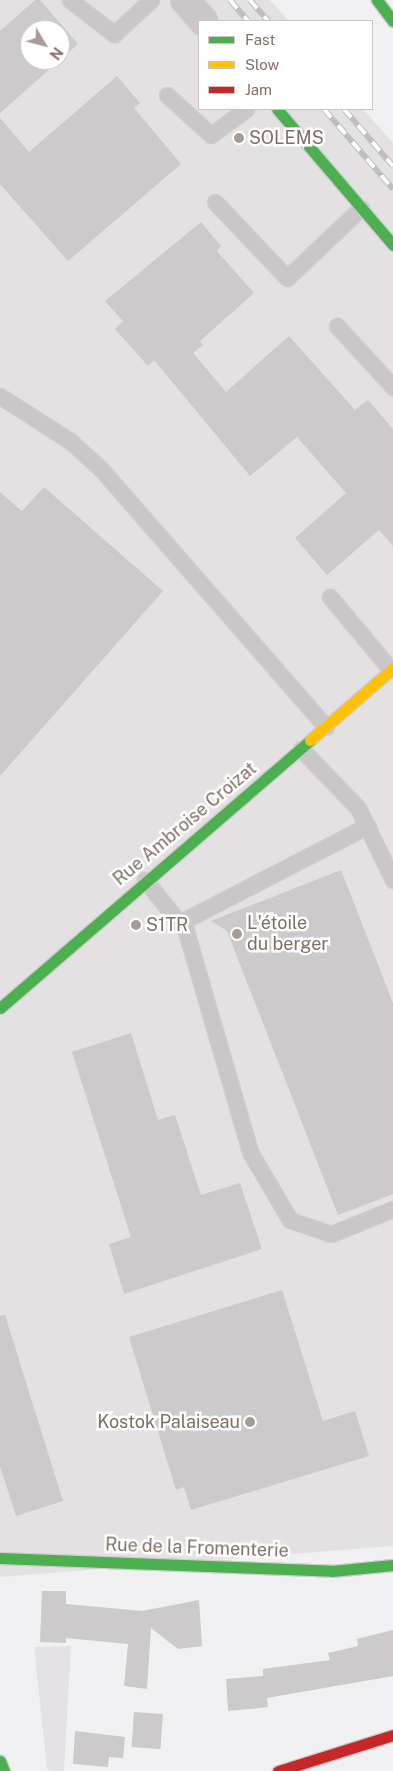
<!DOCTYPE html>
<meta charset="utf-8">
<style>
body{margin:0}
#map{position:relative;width:393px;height:1771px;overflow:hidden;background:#f1f1f3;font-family:"Public Sans",sans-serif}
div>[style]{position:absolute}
.built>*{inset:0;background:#e3e1e1}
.green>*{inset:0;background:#e4e1e7}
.building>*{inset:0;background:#cccaca;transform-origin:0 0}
.roads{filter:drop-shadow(1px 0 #cfcdcd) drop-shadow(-1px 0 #cfcdcd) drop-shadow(0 1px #cfcdcd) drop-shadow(0 -1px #cfcdcd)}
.lane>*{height:15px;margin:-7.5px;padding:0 7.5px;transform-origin:7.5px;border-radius:7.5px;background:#c9c7c7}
.street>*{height:28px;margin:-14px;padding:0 14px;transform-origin:14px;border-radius:14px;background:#c9c7c7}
.fast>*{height:11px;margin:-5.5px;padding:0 5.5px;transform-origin:5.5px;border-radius:5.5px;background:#4caf50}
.slow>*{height:11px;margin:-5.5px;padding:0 5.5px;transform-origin:5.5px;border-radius:5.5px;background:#ffc107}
.jam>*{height:11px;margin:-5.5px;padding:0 5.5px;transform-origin:5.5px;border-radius:5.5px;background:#c62828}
.rail>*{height:5.5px;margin-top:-2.75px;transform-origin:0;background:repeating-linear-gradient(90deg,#fff 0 11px,#bfbdbd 0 22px);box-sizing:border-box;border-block:1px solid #bfbdbd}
.dots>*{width:14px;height:14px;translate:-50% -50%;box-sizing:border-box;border:2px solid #fff;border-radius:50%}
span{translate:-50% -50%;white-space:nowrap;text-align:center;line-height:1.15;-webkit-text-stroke:5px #fff;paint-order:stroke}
.poi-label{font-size:18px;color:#806e64}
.left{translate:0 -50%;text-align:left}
.right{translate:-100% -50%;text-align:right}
.street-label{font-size:18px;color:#806e64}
.legend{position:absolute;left:198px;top:20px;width:175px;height:90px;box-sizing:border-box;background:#fff;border:1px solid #ccc5c1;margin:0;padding:6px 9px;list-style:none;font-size:15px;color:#806e64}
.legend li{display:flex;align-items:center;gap:10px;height:25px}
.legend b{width:25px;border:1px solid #ccc5c1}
.north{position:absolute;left:20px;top:20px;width:50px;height:50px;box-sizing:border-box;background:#fff;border:1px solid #ccc5c1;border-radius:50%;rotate:127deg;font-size:14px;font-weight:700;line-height:20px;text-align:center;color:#806e64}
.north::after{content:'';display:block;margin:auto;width:18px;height:22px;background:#a89c96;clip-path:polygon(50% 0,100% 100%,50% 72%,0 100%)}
</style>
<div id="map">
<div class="built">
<i style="clip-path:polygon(evenodd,0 0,270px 0,289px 21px,199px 21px,199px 109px,363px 109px,393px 143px,393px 1546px,0 1577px,0 0,30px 30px,60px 30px,60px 60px,30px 60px,30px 30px)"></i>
</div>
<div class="green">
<i style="clip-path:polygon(71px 1646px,64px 1771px,55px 1771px,47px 1769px,34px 1647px)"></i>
</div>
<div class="building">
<i style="clip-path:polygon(evenodd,35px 0,40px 0,78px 44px,0 113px,0 31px,35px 0,30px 30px,60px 30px,60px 60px,30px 60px,30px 30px)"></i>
<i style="clip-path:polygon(117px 76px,140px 103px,134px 108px,181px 164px,68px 261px,0 184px,0 118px,29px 152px)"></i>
<i style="clip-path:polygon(201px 222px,221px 246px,217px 251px,254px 293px,200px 341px,203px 345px,193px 353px,226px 392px,289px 336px,355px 410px,368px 400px,393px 429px,393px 546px,379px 530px,327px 575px,295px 538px,346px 493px,297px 437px,250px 476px,154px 360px,148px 366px,115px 329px,123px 321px,105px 301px)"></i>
<i style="clip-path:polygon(44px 487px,163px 591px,0 776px,0 492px,22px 511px)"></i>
<i style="clip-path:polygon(341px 870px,393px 1003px,393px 1194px,338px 1215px,227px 931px,211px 921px)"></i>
<i style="clip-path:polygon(131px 1033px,158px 1120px,175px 1115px,201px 1195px,240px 1183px,262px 1249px,124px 1294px,109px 1244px,131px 1237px,72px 1052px)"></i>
<i style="clip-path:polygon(282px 1290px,323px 1421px,355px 1411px,369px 1456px,191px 1510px,184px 1487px,176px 1490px,129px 1337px)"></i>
<i style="clip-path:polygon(5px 1315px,63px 1501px,16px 1516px,0 1466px,0 1316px)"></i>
<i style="clip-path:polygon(42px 1591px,66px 1591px,66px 1604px,142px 1611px,199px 1600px,202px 1646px,178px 1649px,151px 1628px,147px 1689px,124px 1686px,128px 1644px,66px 1638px,66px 1643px,40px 1642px)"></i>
<i style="clip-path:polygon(393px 1630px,393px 1676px,267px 1698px,268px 1707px,228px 1711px,226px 1679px,263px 1676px,263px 1669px,330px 1660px,328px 1653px,358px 1646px,357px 1639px)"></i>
<i style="left:134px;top:1712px;width:29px;height:35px;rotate:4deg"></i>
<i style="clip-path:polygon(75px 1731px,125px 1737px,123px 1758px,109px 1757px,108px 1767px,73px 1764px)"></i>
</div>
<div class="roads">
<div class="lane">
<i style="left:70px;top:0;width:56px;rotate:37.7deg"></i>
<i style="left:114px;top:34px;width:50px;rotate:-42.6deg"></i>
<i style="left:167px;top:95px;width:59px;rotate:42.3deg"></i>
<i style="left:211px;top:135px;width:44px;rotate:-36.6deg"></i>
<i style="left:215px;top:202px;width:105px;rotate:46.5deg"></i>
<i style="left:287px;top:278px;width:102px;rotate:-43.4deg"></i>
<i style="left:337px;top:326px;width:83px;rotate:47.4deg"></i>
<i style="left:0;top:396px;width:83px;rotate:32.7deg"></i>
<i style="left:70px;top:441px;width:42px;rotate:42.1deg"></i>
<i style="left:101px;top:469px;width:342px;rotate:48.9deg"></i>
<i style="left:330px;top:597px;width:95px;rotate:50.1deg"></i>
<i style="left:301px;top:749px;width:82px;rotate:46deg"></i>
<i style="left:358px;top:808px;width:80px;rotate:64.1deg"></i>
<i style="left:145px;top:880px;width:65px;rotate:51.2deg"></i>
<i style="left:186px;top:931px;width:230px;rotate:73.8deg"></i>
<i style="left:250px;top:1152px;width:79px;rotate:59.5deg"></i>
<i style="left:290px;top:1220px;width:43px;rotate:18.9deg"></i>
<i style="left:331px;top:1234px;width:67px;rotate:-22deg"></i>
<i style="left:179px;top:923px;width:212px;rotate:-27.3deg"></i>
</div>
<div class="street">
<i style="left:185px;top:0;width:28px;rotate:49deg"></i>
</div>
<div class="fast">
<i style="left:377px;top:0;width:26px;rotate:53deg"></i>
<i style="left:277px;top:109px;width:179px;rotate:49.5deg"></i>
<i style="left:0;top:1008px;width:410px;rotate:-40.8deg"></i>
<i style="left:0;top:1558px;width:332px;rotate:2.2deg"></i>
<i style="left:332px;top:1571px;width:61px;rotate:-5.6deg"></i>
<i style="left:0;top:1761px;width:11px;rotate:68deg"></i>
</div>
<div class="slow">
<i style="left:310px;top:740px;width:110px;rotate:-40.9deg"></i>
</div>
<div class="jam">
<i style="left:278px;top:1771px;width:121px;rotate:-17.4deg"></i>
</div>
</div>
<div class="rail">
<i style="left:230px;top:0;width:28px;rotate:49deg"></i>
<i style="left:250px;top:0;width:28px;rotate:49deg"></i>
<i style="left:324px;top:109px;width:106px;rotate:49.2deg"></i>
<i style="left:344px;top:109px;width:75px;rotate:49.3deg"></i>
</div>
<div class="dots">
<i style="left:239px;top:138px;background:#a89c96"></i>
<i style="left:136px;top:925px;background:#a89c96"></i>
<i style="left:237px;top:934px;background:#a89c96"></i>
<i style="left:250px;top:1422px;background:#a89c96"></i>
</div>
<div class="poi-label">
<span class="left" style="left:249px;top:138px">SOLEMS</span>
<span class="left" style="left:247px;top:934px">L'étoile<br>du berger</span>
<span class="left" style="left:146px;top:925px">S1TR</span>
<span class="right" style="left:240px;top:1422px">Kostok Palaiseau</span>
</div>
<div class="street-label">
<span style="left:185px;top:824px;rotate:-40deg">Rue Ambroise Croizat</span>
<span style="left:197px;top:1548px;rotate:2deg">Rue de la Fromenterie</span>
</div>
<ul class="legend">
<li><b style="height:6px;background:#4caf50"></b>Fast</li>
<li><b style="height:6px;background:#ffc107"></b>Slow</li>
<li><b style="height:6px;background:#c62828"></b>Jam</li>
</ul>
<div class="north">N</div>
</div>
